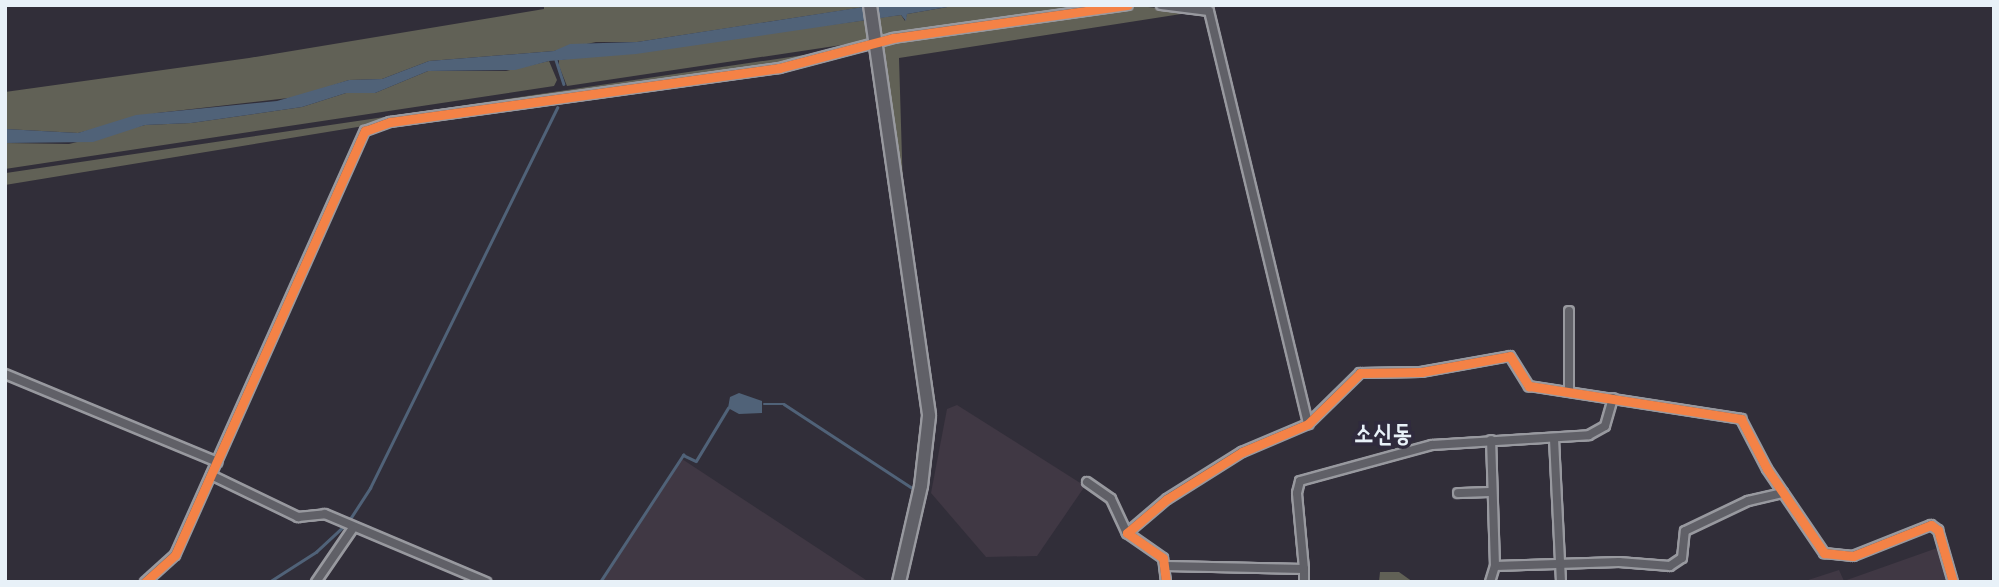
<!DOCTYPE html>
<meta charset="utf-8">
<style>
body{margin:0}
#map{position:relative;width:1999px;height:587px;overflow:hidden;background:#312e39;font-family:Mynerve,"Poor Story",sans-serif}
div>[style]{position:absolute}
.built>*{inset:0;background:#403844}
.green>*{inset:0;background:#616156}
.water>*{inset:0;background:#506278}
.stream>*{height:2.5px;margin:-1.25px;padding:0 1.25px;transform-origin:1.25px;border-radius:1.25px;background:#506278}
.roads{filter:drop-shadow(2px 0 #98999f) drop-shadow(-2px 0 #98999f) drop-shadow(0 2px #98999f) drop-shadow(0 -2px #98999f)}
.street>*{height:8px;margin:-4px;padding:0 4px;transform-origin:4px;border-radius:4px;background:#606067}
.secondary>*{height:12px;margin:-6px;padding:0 6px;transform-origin:6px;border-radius:6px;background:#606067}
.cycleway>*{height:9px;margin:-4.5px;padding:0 4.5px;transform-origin:4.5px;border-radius:4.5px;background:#f48246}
span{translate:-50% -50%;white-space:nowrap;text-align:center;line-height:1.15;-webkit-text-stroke:7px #2f2a3d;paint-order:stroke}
.quarter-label{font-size:24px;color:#e8f1f8;font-weight:700}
.frame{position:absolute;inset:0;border:7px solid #e8f1f8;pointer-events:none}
</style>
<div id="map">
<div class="built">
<i style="clip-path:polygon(957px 405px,1085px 486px,1037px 556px,986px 557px,931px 493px,947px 409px)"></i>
<i style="clip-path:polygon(682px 459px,869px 582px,602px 582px)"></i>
<i style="clip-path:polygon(1940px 547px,1951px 582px,1802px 582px,1839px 570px,1844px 581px)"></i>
</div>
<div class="green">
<i style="clip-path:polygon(544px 5px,865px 7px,637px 42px,596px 42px,554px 51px,429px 61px,382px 79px,349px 80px,297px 97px,157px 113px,78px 133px,5px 129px,5px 92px,249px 58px,544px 9px)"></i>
<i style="clip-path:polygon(959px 5px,1115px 5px,880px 37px,877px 18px,901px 15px,905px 21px,907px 14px)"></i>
<i style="clip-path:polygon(1139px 6px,1194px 12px,899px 58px,903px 191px,911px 254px,881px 43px)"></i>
<i style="clip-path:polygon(867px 20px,871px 39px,855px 43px,567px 86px,559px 66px,559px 60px)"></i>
<i style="clip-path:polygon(844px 49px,807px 61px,376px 124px,5px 185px,6px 173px)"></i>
<i style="clip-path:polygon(549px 61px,557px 80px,554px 86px,5px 169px,5px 143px,69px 144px,145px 125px,191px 123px,302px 107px,346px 93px,375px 93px,428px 71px,506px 71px)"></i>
<i style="clip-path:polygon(1380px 572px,1399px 572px,1413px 582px,1379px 582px)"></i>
</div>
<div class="water">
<i style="clip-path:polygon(876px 5px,959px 5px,907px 14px,906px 21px,901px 15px,636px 54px,549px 61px,515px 70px,428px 71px,375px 93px,346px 93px,302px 107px,191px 123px,145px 125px,93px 142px,5px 143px,5px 129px,78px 133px,136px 115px,277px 101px,349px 80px,382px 79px,429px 61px,554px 51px,570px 44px,637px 42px)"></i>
<i style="clip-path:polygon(739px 393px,762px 401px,762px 413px,739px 414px,728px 408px,730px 397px)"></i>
</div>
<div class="stream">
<i style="left:556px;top:60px;width:25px;rotate:72deg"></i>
<i style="left:764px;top:404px;width:20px"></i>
<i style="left:784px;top:404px;width:152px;rotate:33.2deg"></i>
<i style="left:355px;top:523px;width:6px;rotate:-141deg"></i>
<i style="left:350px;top:519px;width:37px;rotate:-57deg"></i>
<i style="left:370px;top:488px;width:424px;rotate:-63.8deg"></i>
<i style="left:486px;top:579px;width:8px;rotate:23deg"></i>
<i style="left:269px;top:582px;width:56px;rotate:-32.6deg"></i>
<i style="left:316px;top:552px;width:37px;rotate:-43deg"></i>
<i style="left:600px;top:582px;width:152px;rotate:-56.8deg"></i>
<i style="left:683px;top:455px;width:14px;rotate:25deg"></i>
<i style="left:696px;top:461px;width:62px;rotate:-58.9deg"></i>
</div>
<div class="roads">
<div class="street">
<i style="left:1161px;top:5px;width:48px;rotate:7.1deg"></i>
<i style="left:1209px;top:11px;width:425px;rotate:76.5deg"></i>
<i style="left:5px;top:374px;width:230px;rotate:22.5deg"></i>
<i style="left:1569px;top:392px;width:81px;rotate:-90deg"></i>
<i style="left:1554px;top:439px;width:143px;rotate:87.2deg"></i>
<i style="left:211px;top:475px;width:97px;rotate:25.8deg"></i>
<i style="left:298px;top:517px;width:27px;rotate:-6deg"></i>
<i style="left:325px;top:514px;width:175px;rotate:22.9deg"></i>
<i style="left:1087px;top:482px;width:29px;rotate:35deg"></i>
<i style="left:1111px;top:499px;width:38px;rotate:65deg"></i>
<i style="left:1458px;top:493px;width:34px;rotate:-2deg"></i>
<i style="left:1166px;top:566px;width:138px;rotate:1.2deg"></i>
<i style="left:1304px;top:569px;width:13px;rotate:90deg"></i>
<i style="left:1495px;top:566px;width:124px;rotate:-1.8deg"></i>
<i style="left:1619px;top:562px;width:51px;rotate:4.5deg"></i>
<i style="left:1670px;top:566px;width:14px;rotate:-34deg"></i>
<i style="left:1682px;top:558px;width:27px;rotate:-84deg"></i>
<i style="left:1685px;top:531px;width:70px;rotate:-25.5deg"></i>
<i style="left:1748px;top:501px;width:36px;rotate:-13deg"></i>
<i style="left:1304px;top:569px;width:76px;rotate:-95.3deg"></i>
<i style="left:1297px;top:493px;width:12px;rotate:-76deg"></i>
<i style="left:1300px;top:481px;width:137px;rotate:-15.3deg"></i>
<i style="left:1432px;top:445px;width:157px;rotate:-3.6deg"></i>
<i style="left:1589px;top:435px;width:18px;rotate:-29deg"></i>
<i style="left:1605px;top:426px;width:29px;rotate:-74deg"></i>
<i style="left:145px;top:582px;width:40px;rotate:-42deg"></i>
<i style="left:175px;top:555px;width:465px;rotate:-65.9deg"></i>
<i style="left:365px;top:131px;width:27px;rotate:-20deg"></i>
<i style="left:390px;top:122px;width:393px;rotate:-7.9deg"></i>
<i style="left:779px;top:68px;width:118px;rotate:-14.7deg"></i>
<i style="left:893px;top:38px;width:237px;rotate:-8deg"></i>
<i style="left:316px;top:582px;width:65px;rotate:-55.6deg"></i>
<i style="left:1166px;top:582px;width:24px;rotate:-97deg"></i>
<i style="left:1163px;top:558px;width:44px;rotate:-145.2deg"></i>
<i style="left:1127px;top:533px;width:52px;rotate:-40.4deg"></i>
<i style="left:1167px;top:499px;width:89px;rotate:-32.1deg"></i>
<i style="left:1242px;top:452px;width:72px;rotate:-23deg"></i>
<i style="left:1308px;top:424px;width:73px;rotate:-44.4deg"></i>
<i style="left:1360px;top:373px;width:61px;rotate:-0.9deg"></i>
<i style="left:1421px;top:372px;width:90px;rotate:-10.2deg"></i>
<i style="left:1510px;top:356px;width:36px;rotate:58deg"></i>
<i style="left:1529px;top:386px;width:215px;rotate:8.8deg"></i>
<i style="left:1741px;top:419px;width:56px;rotate:62.5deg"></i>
<i style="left:1767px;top:469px;width:102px;rotate:55.8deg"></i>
<i style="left:1824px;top:553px;width:29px;rotate:6deg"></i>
<i style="left:1853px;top:556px;width:84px;rotate:-21.7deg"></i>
<i style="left:1931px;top:525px;width:9px;rotate:36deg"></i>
<i style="left:1938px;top:530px;width:54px;rotate:73.9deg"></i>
<i style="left:1490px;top:582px;width:17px;rotate:-73deg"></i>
<i style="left:1495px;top:566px;width:126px;rotate:-91.8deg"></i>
</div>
<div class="secondary">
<i style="left:870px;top:5px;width:415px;rotate:81.8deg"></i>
<i style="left:929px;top:416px;width:70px;rotate:96.5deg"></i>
<i style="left:921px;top:486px;width:98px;rotate:102.9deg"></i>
</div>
</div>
<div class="cycleway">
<i style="left:145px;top:582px;width:40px;rotate:-42deg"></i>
<i style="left:175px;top:555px;width:465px;rotate:-65.9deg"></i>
<i style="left:365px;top:131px;width:27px;rotate:-20deg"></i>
<i style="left:390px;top:122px;width:393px;rotate:-7.9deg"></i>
<i style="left:779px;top:68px;width:118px;rotate:-14.7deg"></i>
<i style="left:893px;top:38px;width:237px;rotate:-8deg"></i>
<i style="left:1166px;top:582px;width:24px;rotate:-97deg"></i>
<i style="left:1163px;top:558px;width:44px;rotate:-145.2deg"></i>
<i style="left:1127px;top:533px;width:52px;rotate:-40.4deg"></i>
<i style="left:1167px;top:499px;width:89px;rotate:-32.1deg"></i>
<i style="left:1242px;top:452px;width:72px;rotate:-23deg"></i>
<i style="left:1308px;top:424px;width:73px;rotate:-44.4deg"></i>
<i style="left:1360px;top:373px;width:61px;rotate:-0.9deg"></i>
<i style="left:1421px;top:372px;width:90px;rotate:-10.2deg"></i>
<i style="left:1510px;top:356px;width:36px;rotate:58deg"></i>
<i style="left:1529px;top:386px;width:215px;rotate:8.8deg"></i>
<i style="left:1741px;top:419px;width:56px;rotate:62.5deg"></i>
<i style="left:1767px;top:469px;width:102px;rotate:55.8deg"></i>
<i style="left:1824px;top:553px;width:29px;rotate:6deg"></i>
<i style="left:1853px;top:556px;width:84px;rotate:-21.7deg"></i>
<i style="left:1931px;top:525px;width:9px;rotate:36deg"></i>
<i style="left:1938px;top:530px;width:54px;rotate:73.9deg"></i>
</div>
<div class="quarter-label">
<span style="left:1383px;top:435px">소신동</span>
</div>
<div class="frame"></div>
</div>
